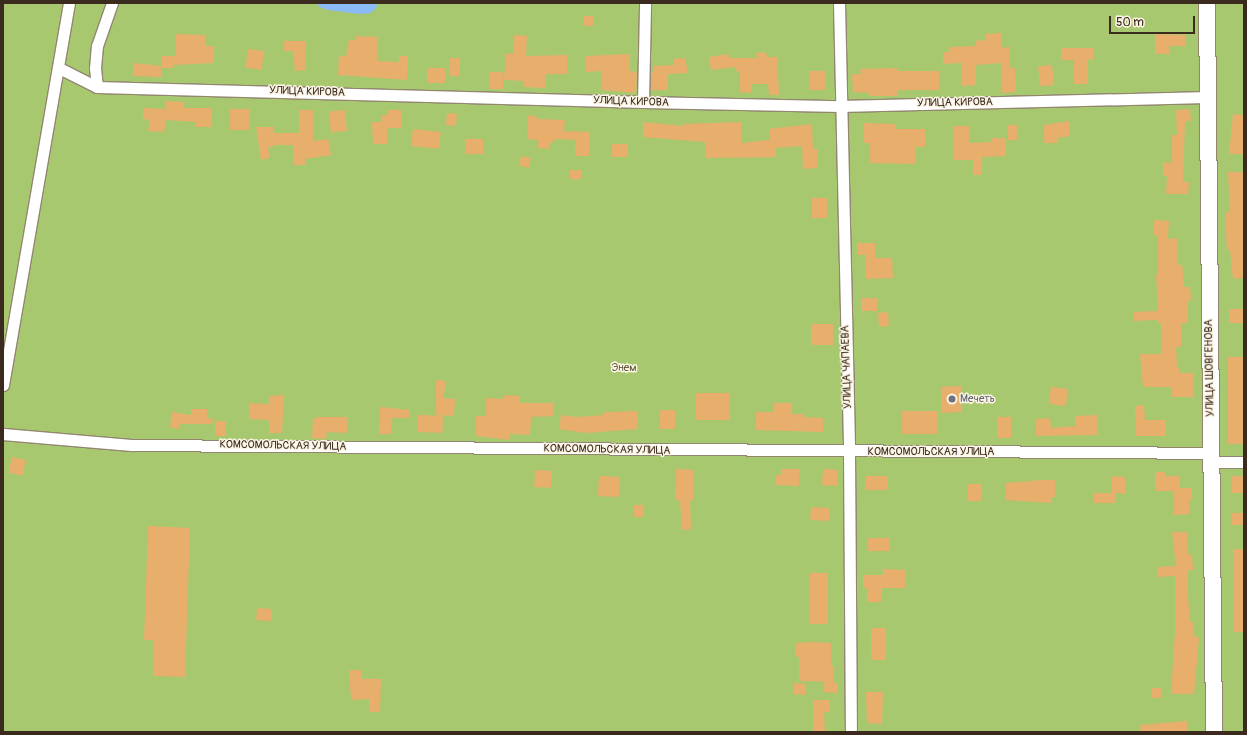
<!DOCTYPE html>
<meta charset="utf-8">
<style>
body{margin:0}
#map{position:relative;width:1247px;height:735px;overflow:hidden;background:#e9e2c1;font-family:Pangolin,sans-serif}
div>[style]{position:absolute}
.green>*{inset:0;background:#a8c870;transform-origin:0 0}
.water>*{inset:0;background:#8abbf6}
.building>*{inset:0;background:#e8ae6b;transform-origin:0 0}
.roads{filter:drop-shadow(1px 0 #928670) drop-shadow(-1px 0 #928670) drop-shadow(0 1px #928670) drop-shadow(0 -1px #928670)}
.street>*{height:11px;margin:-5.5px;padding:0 5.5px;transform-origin:5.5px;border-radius:5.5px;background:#fff}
.secondary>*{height:16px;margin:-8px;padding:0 8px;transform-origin:8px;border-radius:8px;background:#fff}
.dots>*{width:11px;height:11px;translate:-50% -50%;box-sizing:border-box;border:2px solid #fcf5e5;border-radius:50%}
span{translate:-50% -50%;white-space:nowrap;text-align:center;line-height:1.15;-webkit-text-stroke:3px #fcf5e5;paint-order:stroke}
.street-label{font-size:11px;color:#3b2a1e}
.park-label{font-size:11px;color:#5c5937}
.worship-label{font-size:11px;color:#5b616d}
.left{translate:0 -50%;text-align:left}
.frame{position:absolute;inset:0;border:4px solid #3b2a1e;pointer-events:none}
.scale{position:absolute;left:1109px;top:16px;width:86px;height:18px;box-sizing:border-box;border:2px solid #3b2a1e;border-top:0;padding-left:5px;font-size:12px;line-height:14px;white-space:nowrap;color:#3b2a1e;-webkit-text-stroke:3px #fcf5e5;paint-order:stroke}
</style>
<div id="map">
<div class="green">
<i style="left:3px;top:3px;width:1241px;height:729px"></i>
</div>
<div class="water">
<i style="clip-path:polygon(317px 3px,376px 3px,377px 7px,371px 13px,360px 14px,328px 10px,319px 7px)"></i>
</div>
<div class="building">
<i style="left:594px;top:16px;width:10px;height:10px;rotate:90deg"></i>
<i style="clip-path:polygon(1001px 33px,1002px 48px,1009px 47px,1010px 68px,1015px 68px,1016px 92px,1002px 93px,1001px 63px,976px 65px,976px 85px,961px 86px,961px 63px,943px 64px,943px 52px,949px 52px,949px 47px,976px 46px,976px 41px,985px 40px,985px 34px)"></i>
<i style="clip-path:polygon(176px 34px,205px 35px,205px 46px,214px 46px,214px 63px,173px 65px,173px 68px,161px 68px,161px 77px,133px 76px,134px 63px,161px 66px,161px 56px,176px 56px)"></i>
<i style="clip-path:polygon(1155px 34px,1185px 35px,1185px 46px,1170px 46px,1170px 54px,1155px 54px)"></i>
<i style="clip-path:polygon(514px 35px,527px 36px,526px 56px,567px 55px,567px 74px,546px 74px,546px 88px,523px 87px,524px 81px,504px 80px,506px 53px,513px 54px)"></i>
<i style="clip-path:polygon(356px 36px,378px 37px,377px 61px,399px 62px,399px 56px,408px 56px,407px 80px,338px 75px,339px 56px,346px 56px,349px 40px,356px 40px)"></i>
<i style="clip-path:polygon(284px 41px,306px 41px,306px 70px,295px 71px,293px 51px,284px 51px)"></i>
<i style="clip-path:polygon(1061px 48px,1093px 48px,1093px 60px,1088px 59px,1088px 84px,1074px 84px,1074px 60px,1061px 60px)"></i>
<i style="left:248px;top:49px;width:16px;height:19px;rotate:7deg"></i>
<i style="clip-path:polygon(766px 52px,767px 57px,777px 57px,779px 95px,769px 95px,768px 84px,751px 84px,751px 93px,740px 92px,740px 71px,736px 71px,736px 67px,711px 70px,709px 57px,728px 54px,729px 58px,757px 58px,756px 53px)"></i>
<i style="clip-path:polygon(630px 54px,630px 71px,637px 72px,636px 93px,601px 90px,601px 71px,585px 72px,585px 56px)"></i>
<i style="left:450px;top:58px;width:10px;height:18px"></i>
<i style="clip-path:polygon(685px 58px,688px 73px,668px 74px,668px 90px,650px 90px,651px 72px,654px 72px,654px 66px,674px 65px,673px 59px)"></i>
<i style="left:1052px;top:65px;width:20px;height:14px;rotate:84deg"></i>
<i style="left:427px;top:68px;width:18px;height:15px"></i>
<i style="clip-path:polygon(898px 68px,898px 71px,939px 71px,939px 90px,898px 90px,898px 96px,870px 96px,869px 93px,853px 92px,852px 74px,861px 74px,860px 69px)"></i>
<i style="left:809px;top:71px;width:16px;height:19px"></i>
<i style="left:489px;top:72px;width:14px;height:17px"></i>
<i style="clip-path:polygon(166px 101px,184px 102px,184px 108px,212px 108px,212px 127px,196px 127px,196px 122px,166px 120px,164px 132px,148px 131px,150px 120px,143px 119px,143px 108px,166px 109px)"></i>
<i style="left:230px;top:109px;width:20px;height:21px"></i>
<i style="clip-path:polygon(1190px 109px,1191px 121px,1185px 121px,1183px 182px,1189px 182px,1188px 194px,1166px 194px,1167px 176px,1163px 176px,1163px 162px,1172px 163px,1172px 135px,1177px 135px,1176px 110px)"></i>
<i style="clip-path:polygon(299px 110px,314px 110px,313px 141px,328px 139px,331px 155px,305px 159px,305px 165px,294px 165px,293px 145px,274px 145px,274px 147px,268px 147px,270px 158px,261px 160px,256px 127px,273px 127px,274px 133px,299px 133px)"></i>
<i style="left:345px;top:110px;width:21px;height:16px;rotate:85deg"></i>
<i style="clip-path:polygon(387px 110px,402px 110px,402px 128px,387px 128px,387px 144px,373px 144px,372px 122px,381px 122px,381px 115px,387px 115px)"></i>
<i style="left:447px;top:113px;width:10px;height:12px;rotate:6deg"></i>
<i style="clip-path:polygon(1233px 114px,1244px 115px,1244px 154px,1229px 154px)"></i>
<i style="clip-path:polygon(528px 115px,538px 117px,538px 119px,565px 120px,564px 131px,590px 132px,589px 156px,575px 156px,575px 140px,556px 139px,550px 144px,550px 149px,538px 148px,538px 140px,527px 139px)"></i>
<i style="clip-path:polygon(1069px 121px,1070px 136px,1058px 138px,1058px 143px,1044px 143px,1044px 125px)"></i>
<i style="clip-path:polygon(643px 122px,684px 126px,684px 124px,741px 122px,741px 143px,770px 140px,769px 129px,812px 124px,813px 149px,818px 149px,818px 168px,803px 169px,802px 146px,775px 148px,776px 157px,705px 158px,705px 142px,643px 137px)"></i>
<i style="clip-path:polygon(864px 123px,896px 124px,896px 129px,925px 129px,925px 147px,915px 147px,916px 164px,870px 163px,870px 143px,864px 143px)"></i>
<i style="left:1008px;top:125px;width:9px;height:15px"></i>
<i style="clip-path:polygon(953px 126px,969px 126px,969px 143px,991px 142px,991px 138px,1006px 138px,1006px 156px,982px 157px,982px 175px,973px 175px,973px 160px,954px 160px)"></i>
<i style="left:413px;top:129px;width:28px;height:17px;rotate:6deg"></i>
<i style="left:465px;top:139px;width:18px;height:15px"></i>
<i style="left:612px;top:144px;width:16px;height:13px"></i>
<i style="left:521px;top:156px;width:10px;height:10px;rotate:11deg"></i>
<i style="left:570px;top:170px;width:12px;height:9px"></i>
<i style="clip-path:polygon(1228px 172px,1244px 172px,1244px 278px,1233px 279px,1230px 250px,1227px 250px,1225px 213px,1230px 212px)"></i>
<i style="left:812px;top:198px;width:15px;height:20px"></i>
<i style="clip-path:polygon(1154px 220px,1169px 221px,1168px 239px,1178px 238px,1178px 265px,1182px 264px,1184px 287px,1190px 287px,1191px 300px,1188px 301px,1188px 323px,1182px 323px,1181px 347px,1176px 347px,1177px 368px,1179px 368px,1179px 373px,1194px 373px,1193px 397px,1172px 397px,1172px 387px,1143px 387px,1140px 354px,1161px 354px,1161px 323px,1157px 323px,1157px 320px,1134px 321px,1134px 312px,1158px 311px,1156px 275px,1158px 275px,1158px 235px,1153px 235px)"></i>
<i style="clip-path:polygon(857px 243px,875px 243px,875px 258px,892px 258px,893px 278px,866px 279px,866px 255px,857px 255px)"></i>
<i style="left:877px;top:298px;width:13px;height:16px;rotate:90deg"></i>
<i style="left:1244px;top:309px;width:14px;height:15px;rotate:90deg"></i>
<i style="left:888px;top:312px;width:14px;height:10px;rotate:86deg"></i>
<i style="left:811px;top:324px;width:22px;height:21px"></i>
<i style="left:1244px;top:357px;width:87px;height:16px;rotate:90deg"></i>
<i style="clip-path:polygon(436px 380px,446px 381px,443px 398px,455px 399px,454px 416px,436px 415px)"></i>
<i style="left:961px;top:386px;width:26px;height:20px;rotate:88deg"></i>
<i style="left:1051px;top:387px;width:17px;height:17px;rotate:7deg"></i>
<i style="left:696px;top:393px;width:34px;height:27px"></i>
<i style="clip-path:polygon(284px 395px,282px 433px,269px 433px,269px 420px,249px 419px,249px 403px,269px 404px,269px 396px)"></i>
<i style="clip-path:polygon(503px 395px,520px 396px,519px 403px,553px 403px,554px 416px,531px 417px,530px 435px,510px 434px,510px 440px,475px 436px,476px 416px,486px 416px,486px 398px,503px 399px)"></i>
<i style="clip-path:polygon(774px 403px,792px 403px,792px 414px,803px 414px,803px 417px,823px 418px,823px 432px,756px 430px,756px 412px,774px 412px)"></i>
<i style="clip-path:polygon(1144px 405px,1145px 420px,1166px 420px,1166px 436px,1136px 436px,1135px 406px)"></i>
<i style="clip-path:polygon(380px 407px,410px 410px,410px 418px,392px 418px,391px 434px,379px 434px)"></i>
<i style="clip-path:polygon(191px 409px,207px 409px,207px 418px,213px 419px,212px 424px,180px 424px,179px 429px,170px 427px,172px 412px,191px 415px)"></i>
<i style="left:660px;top:410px;width:15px;height:19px"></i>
<i style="clip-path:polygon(638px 411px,638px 429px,586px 433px,559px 429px,561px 415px,577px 417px,604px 415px,604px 412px)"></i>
<i style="left:902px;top:411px;width:36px;height:23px"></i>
<i style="left:418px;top:415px;width:25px;height:17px;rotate:2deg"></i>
<i style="clip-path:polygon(1097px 415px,1098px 435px,1036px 436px,1036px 419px,1050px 418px,1051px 428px,1075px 426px,1075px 416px)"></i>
<i style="clip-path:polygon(318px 417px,348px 417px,347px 433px,327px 432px,326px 439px,312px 438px,313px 419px)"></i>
<i style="left:997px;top:417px;width:14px;height:21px"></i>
<i style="left:215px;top:421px;width:11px;height:15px"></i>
<i style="left:12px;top:457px;width:14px;height:16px;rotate:12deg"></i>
<i style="clip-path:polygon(676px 469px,694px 470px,693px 501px,690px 500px,691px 529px,682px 530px,680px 500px,675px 500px)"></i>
<i style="clip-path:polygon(781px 469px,799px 469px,799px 486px,776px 485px,776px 475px,781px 475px)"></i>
<i style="left:823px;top:469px;width:15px;height:16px;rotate:4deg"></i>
<i style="left:535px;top:470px;width:17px;height:17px;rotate:3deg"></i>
<i style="clip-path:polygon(1155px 472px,1166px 472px,1166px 476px,1180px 476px,1180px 488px,1192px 488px,1192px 500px,1189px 500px,1189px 514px,1174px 515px,1174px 491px,1155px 491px)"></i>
<i style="left:599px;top:476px;width:21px;height:20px;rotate:3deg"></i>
<i style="left:866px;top:476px;width:22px;height:14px"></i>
<i style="clip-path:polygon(1112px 476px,1125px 477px,1125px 494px,1116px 493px,1116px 503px,1094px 503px,1094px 493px,1111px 493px)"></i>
<i style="left:1244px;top:476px;width:17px;height:12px;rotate:90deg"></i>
<i style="clip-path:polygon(1042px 480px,1055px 480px,1055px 497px,1052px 497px,1052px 503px,1006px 500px,1006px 483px)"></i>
<i style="left:968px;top:484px;width:14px;height:17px"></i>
<i style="left:634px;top:505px;width:10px;height:12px"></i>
<i style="left:811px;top:507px;width:19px;height:13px;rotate:3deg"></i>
<i style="left:1232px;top:513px;width:12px;height:12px"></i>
<i style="clip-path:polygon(148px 526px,190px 528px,185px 677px,153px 676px,154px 640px,144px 640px)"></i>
<i style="clip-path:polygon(1172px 532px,1187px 532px,1188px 555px,1192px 554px,1193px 570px,1188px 570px,1188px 597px,1190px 622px,1194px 622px,1193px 637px,1199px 637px,1194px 694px,1171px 694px,1175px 631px,1175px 576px,1158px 577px,1157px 567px,1176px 566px)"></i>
<i style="left:868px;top:538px;width:21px;height:13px"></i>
<i style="left:1244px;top:549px;width:83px;height:11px;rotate:90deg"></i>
<i style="clip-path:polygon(883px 569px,906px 570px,905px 588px,882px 588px,882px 602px,867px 602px,867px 588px,863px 588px,863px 575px,883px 575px)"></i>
<i style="left:810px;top:573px;width:18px;height:51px"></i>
<i style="left:257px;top:608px;width:15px;height:12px;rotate:4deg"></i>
<i style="left:871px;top:628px;width:15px;height:32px"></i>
<i style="clip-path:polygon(813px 642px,831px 643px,831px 666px,834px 666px,833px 682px,838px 683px,838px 693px,824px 692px,824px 682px,832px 682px,799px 681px,799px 657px,795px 656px,796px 643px)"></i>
<i style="clip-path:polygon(349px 670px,362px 670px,362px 679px,381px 679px,380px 712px,369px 712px,369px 699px,351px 700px)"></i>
<i style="left:794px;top:683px;width:12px;height:11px;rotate:5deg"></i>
<i style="left:1152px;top:688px;width:10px;height:10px"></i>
<i style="clip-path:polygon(866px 692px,883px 692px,882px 724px,867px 723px)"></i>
<i style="clip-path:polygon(813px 700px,830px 700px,830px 712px,824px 712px,825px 732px,813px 732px)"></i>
<i style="left:1187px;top:721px;width:11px;height:47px;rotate:85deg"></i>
</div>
<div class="roads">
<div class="street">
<i style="left:839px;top:3px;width:449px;rotate:88.7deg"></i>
<i style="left:849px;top:452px;width:280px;rotate:89.6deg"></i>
<i style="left:59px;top:68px;width:42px;rotate:26.6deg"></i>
<i style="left:97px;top:87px;width:546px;rotate:1.57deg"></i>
<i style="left:643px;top:102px;width:197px;rotate:1.2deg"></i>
<i style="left:840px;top:106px;width:367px;rotate:-1.4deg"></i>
<i style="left:97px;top:87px;width:19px;rotate:-96deg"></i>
<i style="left:95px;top:68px;width:22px;rotate:-85deg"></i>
<i style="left:97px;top:46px;width:46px;rotate:-70.8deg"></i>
<i style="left:643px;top:102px;width:99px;rotate:-88.8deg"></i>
<i style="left:3px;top:385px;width:388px;rotate:-80.2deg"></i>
<i style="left:3px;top:434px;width:129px;rotate:4.9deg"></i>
<i style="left:132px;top:445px;width:1079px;rotate:0.42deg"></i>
<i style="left:1211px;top:462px;width:33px"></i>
</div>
<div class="secondary">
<i style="left:1207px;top:3px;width:729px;rotate:89.45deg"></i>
</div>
</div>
<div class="dots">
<i style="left:952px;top:399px;background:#6b7280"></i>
</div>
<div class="street-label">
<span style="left:307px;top:92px;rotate:2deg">УЛИЦА КИРОВА</span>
<span style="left:631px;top:102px;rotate:2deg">УЛИЦА КИРОВА</span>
<span style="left:955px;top:103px;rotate:-1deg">УЛИЦА КИРОВА</span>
<span style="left:847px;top:367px;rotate:-92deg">УЛИЦА ЧАПАЕВА</span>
<span style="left:1210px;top:368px;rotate:-91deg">УЛИЦА ШОВГЕНОВА</span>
<span style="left:283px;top:446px;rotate:1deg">КОМСОМОЛЬСКАЯ УЛИЦА</span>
<span style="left:607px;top:450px;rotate:1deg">КОМСОМОЛЬСКАЯ УЛИЦА</span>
<span style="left:931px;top:452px">КОМСОМОЛЬСКАЯ УЛИЦА</span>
</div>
<div class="park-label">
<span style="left:624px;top:368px">Энем</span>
</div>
<div class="worship-label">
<span class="left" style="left:960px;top:399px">Мечеть</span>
</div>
<div class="frame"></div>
<div class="scale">50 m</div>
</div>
